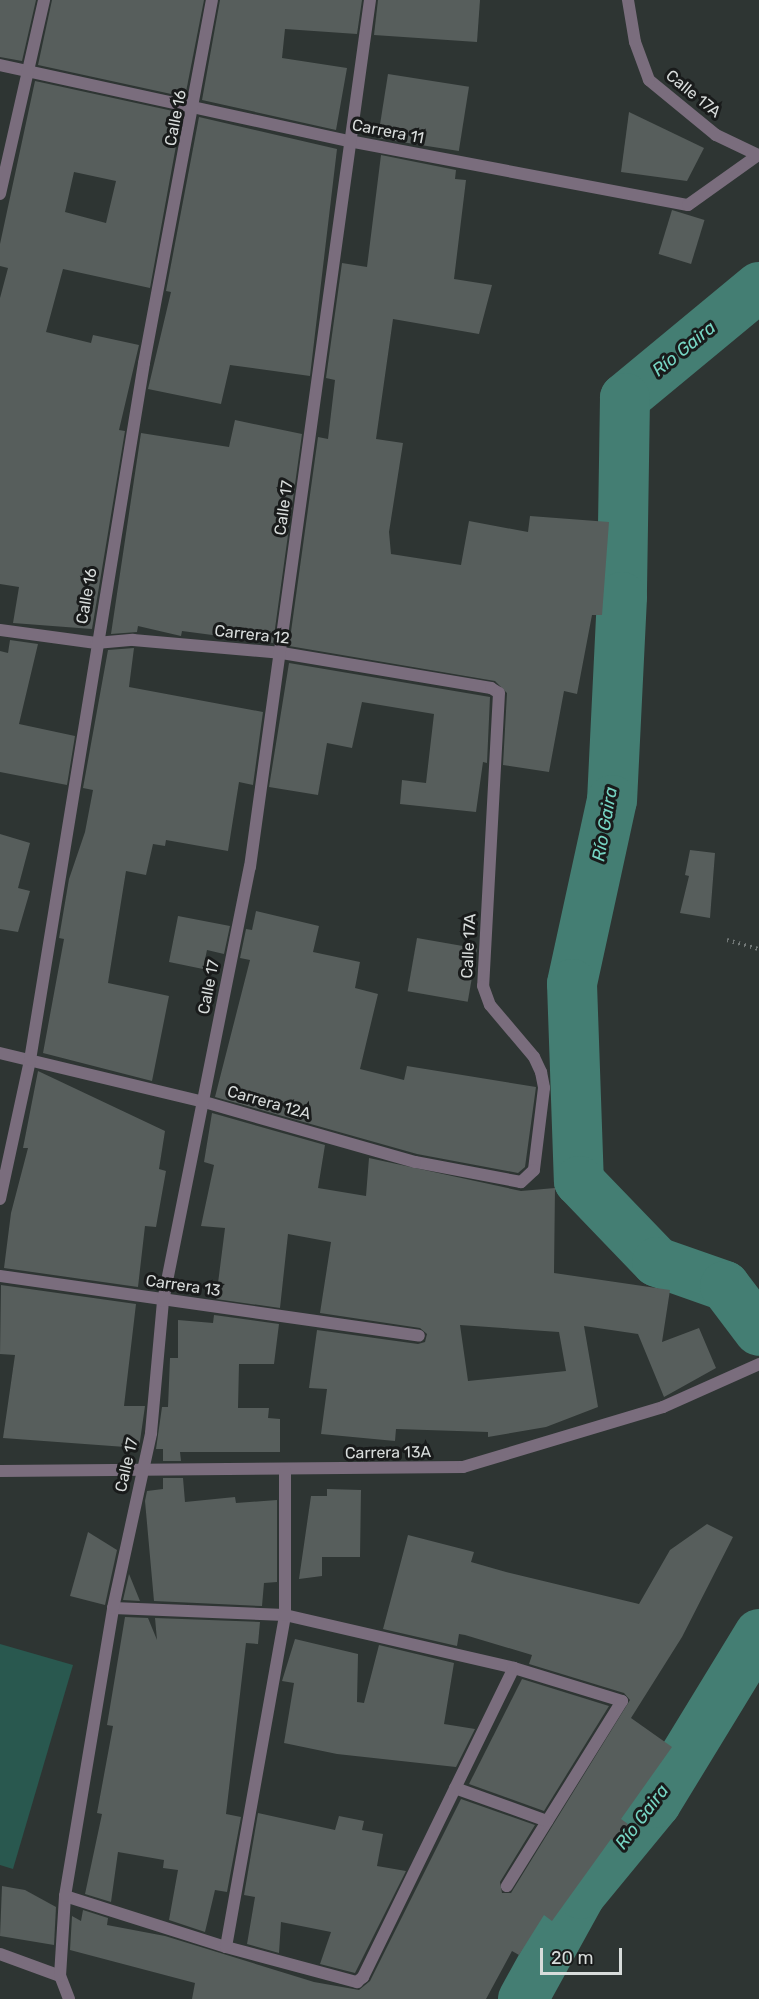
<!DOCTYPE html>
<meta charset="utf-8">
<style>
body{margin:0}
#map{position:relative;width:759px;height:1999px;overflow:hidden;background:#2e3533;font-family:Rubik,sans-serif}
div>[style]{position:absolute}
.green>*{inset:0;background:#29584f}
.river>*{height:50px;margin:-25px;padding:0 25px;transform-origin:25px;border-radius:25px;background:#447e73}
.building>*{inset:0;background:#575e5c;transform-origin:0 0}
.path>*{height:4px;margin-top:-2px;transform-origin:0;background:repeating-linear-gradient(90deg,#727877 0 1.5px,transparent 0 6px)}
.minor>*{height:12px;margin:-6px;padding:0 6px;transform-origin:6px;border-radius:6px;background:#7a6d7d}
span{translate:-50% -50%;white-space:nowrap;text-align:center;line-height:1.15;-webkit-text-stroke:6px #191b1b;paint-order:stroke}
.street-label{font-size:16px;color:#d8dcdb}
.water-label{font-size:18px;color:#76d5c3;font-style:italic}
.scale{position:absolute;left:540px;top:1948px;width:82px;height:27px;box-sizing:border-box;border:3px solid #d8dcdb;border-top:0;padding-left:8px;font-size:18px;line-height:21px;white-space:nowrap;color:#d8dcdb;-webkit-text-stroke:4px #191b1b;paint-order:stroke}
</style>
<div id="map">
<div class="green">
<i style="clip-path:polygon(0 1644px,73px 1665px,13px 1869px,0 1865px)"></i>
</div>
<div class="river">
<i style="left:759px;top:287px;width:174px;rotate:140.4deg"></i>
<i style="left:625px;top:398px;width:199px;rotate:90.9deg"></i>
<i style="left:622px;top:597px;width:203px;rotate:92.8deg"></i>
<i style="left:612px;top:800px;width:188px;rotate:102.3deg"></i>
<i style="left:572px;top:984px;width:197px;rotate:88deg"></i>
<i style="left:579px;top:1181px;width:112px;rotate:46.1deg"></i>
<i style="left:657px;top:1262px;width:72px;rotate:19.4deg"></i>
<i style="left:725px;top:1286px;width:56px;rotate:52.9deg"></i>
<i style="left:523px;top:1999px;width:120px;rotate:-61.1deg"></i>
<i style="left:581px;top:1894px;width:118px;rotate:-50.5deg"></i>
<i style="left:656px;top:1803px;width:198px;rotate:-58.6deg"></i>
</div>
<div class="building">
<i style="clip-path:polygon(0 0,36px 0,22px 61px,0 57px)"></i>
<i style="clip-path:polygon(52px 0,204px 0,185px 97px,38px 65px)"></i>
<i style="clip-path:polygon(220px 0,362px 0,357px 34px,285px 29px,282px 58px,347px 68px,336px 130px,202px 100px)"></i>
<i style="clip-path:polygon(378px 0,480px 0,477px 42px,374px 35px)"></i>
<i style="left:388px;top:74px;width:82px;height:65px;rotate:9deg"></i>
<i style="clip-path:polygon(evenodd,35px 81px,182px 113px,150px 288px,63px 269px,46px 332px,91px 343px,93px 335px,139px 345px,119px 430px,125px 431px,92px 629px,13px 623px,19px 587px,0 584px,0 298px,8px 268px,0 266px,0 244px,35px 81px,74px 172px,116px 181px,106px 223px,65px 212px,74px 172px)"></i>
<i style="clip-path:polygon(629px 112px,704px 148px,687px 181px,621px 172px)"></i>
<i style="clip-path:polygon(199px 117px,337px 149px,310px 376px,230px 365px,221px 404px,148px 389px,171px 292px,166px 291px)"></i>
<i style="clip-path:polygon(381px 155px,456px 170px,455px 179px,466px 180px,454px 279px,492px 285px,479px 334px,393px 319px,376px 439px,403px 443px,389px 532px,391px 554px,461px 565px,469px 521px,528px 532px,530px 516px,609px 522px,602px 615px,592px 615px,577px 694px,564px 691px,549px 772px,503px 765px,507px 693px,495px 681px,289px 646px,318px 437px,328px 439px,335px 380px,326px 378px,342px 263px,367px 267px)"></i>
<i style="left:672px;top:210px;width:34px;height:46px;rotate:17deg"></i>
<i style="clip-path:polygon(235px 420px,302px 434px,273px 643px,182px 631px,181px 636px,138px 626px,137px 632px,111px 634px,141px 433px,229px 447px)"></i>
<i style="clip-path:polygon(10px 640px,38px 644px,19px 724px,75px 736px,67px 785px,0 772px,0 651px,8px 653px)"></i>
<i style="clip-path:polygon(134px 648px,129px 687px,263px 712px,253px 785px,239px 782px,228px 851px,166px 840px,165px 846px,153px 844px,146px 875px,126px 871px,108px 983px,169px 996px,152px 1081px,43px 1053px,64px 939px,59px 938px,69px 879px,85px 832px,93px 790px,83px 788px,108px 650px)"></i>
<i style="clip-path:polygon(289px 663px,490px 697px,487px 763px,483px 762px,476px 812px,400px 804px,402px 780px,426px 783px,434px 714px,362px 702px,352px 748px,327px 743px,318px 795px,269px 787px)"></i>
<i style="clip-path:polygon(0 834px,30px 843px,18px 888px,30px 891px,18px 932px,0 929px)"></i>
<i style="clip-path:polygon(690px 850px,715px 853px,710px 918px,680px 913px,689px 876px,685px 875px)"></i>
<i style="clip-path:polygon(256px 911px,319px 926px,313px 952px,360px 962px,355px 988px,378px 994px,360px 1069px,404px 1080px,407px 1066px,536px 1087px,525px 1167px,518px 1173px,417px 1154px,215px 1097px,250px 960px,240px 958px,246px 929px,252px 930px)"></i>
<i style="clip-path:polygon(178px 916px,230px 926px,224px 954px,207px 950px,203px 969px,169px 962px)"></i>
<i style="left:417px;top:938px;width:61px;height:54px;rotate:10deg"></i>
<i style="clip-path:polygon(38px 1071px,165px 1131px,159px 1169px,166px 1171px,156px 1227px,145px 1226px,138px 1287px,4px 1268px,11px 1213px,28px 1148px,23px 1148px)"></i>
<i style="clip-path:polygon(evenodd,212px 1113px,325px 1145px,318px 1188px,366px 1196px,369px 1158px,521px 1191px,555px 1188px,554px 1273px,670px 1290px,662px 1342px,699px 1328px,716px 1368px,664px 1397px,638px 1334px,584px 1326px,598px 1407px,546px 1427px,488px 1437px,488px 1432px,396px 1429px,395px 1441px,321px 1434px,327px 1389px,309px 1388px,317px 1330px,418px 1344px,425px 1342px,427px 1334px,420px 1328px,320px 1313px,331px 1242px,288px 1234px,280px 1308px,216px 1299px,225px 1228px,201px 1226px,214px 1165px,204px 1162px,212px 1113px,460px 1325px,559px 1332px,566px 1371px,468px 1381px,460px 1325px)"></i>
<i style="clip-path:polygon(1px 1285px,136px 1304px,124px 1406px,145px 1406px,139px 1448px,3px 1438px,15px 1355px,0 1354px)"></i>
<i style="clip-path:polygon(214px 1315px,279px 1324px,274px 1364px,239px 1364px,238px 1408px,269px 1408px,268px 1418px,280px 1419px,280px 1452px,180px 1452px,181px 1461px,163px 1461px,163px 1449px,156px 1449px,162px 1407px,168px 1407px,170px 1358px,178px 1358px,178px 1320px,213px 1323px)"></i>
<i style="clip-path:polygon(163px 1478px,183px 1478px,185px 1502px,235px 1497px,236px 1503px,277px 1500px,277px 1582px,264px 1583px,262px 1606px,154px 1601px,145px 1501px,147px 1491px,163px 1489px)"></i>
<i style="clip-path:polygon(327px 1489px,361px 1490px,360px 1557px,322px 1557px,322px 1576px,299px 1579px,311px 1496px,327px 1496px)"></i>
<i style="clip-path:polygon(707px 1524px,733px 1537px,682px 1637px,631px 1718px,672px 1747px,621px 1819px,628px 1824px,616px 1843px,611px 1839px,552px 1921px,544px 1915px,519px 1955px,512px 1951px,486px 1999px,192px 1999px,195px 1983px,70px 1950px,72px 1916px,81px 1921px,83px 1910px,108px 1918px,107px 1925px,165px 1936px,314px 1982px,359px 1990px,370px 1981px,461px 1799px,535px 1825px,500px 1882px,502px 1893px,511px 1893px,630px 1700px,624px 1693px,529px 1664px,532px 1655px,465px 1635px,459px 1634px,457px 1646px,383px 1629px,408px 1535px,474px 1552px,471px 1562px,506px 1572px,639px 1604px,670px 1550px)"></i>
<i style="clip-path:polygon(88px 1532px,117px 1550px,105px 1605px,70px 1596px)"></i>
<i style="clip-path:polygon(129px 1574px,140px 1601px,123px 1600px)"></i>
<i style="clip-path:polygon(125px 1617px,148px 1618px,157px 1640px,155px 1618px,260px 1622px,258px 1644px,246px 1643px,226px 1814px,241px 1817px,227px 1892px,215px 1890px,205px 1932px,169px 1920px,178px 1870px,163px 1868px,164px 1860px,118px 1852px,111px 1902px,85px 1894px,102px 1814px,97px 1813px,113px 1726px,107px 1725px)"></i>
<i style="clip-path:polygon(295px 1639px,358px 1654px,357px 1702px,364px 1703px,379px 1645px,454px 1663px,444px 1724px,475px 1729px,456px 1767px,337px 1754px,284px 1743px,294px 1683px,282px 1681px)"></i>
<i style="clip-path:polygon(522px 1679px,609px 1706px,544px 1811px,469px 1784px)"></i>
<i style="clip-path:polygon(258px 1813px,335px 1830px,339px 1816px,364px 1821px,362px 1830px,383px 1834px,377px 1866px,406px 1871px,355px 1973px,320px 1964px,331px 1932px,281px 1922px,279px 1953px,247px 1944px,255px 1897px,244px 1895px)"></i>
<i style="clip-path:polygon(2px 1886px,25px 1890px,56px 1907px,54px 1945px,0 1936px)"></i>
</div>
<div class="path">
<i style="left:727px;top:940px;width:33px;rotate:16deg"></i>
</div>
<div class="minor">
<i style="left:0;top:65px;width:357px;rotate:12.3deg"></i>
<i style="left:349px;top:141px;width:345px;rotate:10.7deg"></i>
<i style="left:688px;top:205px;width:86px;rotate:-35.5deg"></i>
<i style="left:758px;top:155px;width:47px;rotate:-154.5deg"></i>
<i style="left:716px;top:135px;width:87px;rotate:-140.6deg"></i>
<i style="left:649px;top:80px;width:40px;rotate:-110.2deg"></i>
<i style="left:635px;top:42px;width:43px;rotate:-99.5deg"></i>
<i style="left:0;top:194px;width:199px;rotate:-77.2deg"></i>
<i style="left:0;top:630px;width:97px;rotate:7.7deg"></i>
<i style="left:96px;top:643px;width:37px;rotate:-5deg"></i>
<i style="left:133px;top:640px;width:150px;rotate:5deg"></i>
<i style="left:282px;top:653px;width:212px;rotate:9.5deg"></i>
<i style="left:491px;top:688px;width:9px;rotate:32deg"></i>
<i style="left:499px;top:693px;width:293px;rotate:93.1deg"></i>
<i style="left:483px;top:986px;width:20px;rotate:70deg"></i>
<i style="left:490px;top:1005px;width:68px;rotate:49.8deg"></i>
<i style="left:534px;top:1057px;width:17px;rotate:65deg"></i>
<i style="left:541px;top:1072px;width:16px;rotate:79deg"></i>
<i style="left:544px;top:1088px;width:83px;rotate:97deg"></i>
<i style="left:534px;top:1170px;width:18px;rotate:137deg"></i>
<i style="left:521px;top:1182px;width:108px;rotate:-169.3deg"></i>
<i style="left:415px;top:1162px;width:219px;rotate:-164.1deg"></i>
<i style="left:204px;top:1102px;width:210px;rotate:-166.5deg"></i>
<i style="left:0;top:1199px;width:142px;rotate:-77.8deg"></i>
<i style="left:30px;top:1060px;width:706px;rotate:-80.71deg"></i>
<i style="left:144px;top:363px;width:369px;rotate:-79.4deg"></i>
<i style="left:0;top:1276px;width:423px;rotate:8.1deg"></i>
<i style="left:0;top:1471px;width:463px;rotate:-0.5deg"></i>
<i style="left:463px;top:1467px;width:209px;rotate:-16.7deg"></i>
<i style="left:663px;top:1407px;width:105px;rotate:-24.1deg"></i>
<i style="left:113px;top:1608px;width:172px;rotate:2.3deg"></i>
<i style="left:285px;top:1615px;width:235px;rotate:13deg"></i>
<i style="left:514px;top:1668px;width:113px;rotate:17deg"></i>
<i style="left:622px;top:1701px;width:218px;rotate:121.9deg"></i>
<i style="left:455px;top:1788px;width:98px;rotate:19.7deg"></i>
<i style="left:65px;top:1896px;width:169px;rotate:17.6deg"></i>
<i style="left:226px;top:1947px;width:136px;rotate:15deg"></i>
<i style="left:357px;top:1982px;width:8px;rotate:-40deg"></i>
<i style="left:363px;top:1977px;width:344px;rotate:-64deg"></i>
<i style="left:226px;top:1947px;width:337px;rotate:-79.9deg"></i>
<i style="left:285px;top:1615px;width:144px;rotate:-90deg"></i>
<i style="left:0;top:1954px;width:64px;rotate:20.1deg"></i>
<i style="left:69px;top:1999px;width:25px;rotate:-111deg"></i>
<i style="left:60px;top:1976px;width:80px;rotate:-86.4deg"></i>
<i style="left:65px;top:1896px;width:292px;rotate:-80.5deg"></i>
<i style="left:113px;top:1608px;width:179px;rotate:-77.7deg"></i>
<i style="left:151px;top:1433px;width:133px;rotate:-84.8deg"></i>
<i style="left:163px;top:1301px;width:443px;rotate:-78.7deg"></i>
<i style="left:250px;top:867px;width:875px;rotate:-82.12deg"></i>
</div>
<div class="street-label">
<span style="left:693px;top:94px;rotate:39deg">Calle 17A</span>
<span style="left:176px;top:118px;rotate:-79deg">Calle 16</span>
<span style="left:388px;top:132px;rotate:11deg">Carrera 11</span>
<span style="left:284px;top:508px;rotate:-82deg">Calle 17</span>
<span style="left:87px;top:596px;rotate:-80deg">Calle 16</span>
<span style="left:252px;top:635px;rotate:6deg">Carrera 12</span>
<span style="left:469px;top:946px;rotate:-87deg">Calle 17A</span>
<span style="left:209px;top:987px;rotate:-79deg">Calle 17</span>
<span style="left:269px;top:1103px;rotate:16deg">Carrera 12A</span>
<span style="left:183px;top:1286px;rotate:8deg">Carrera 13</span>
<span style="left:388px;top:1453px;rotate:-1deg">Carrera 13A</span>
<span style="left:127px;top:1465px;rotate:-77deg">Calle 17</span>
</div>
<div class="water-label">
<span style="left:684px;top:349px;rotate:-39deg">Río Gaira</span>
<span style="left:605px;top:824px;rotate:-80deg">Río Gaira</span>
<span style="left:642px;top:1817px;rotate:-53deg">Río Gaira</span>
</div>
<div class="scale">20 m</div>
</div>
